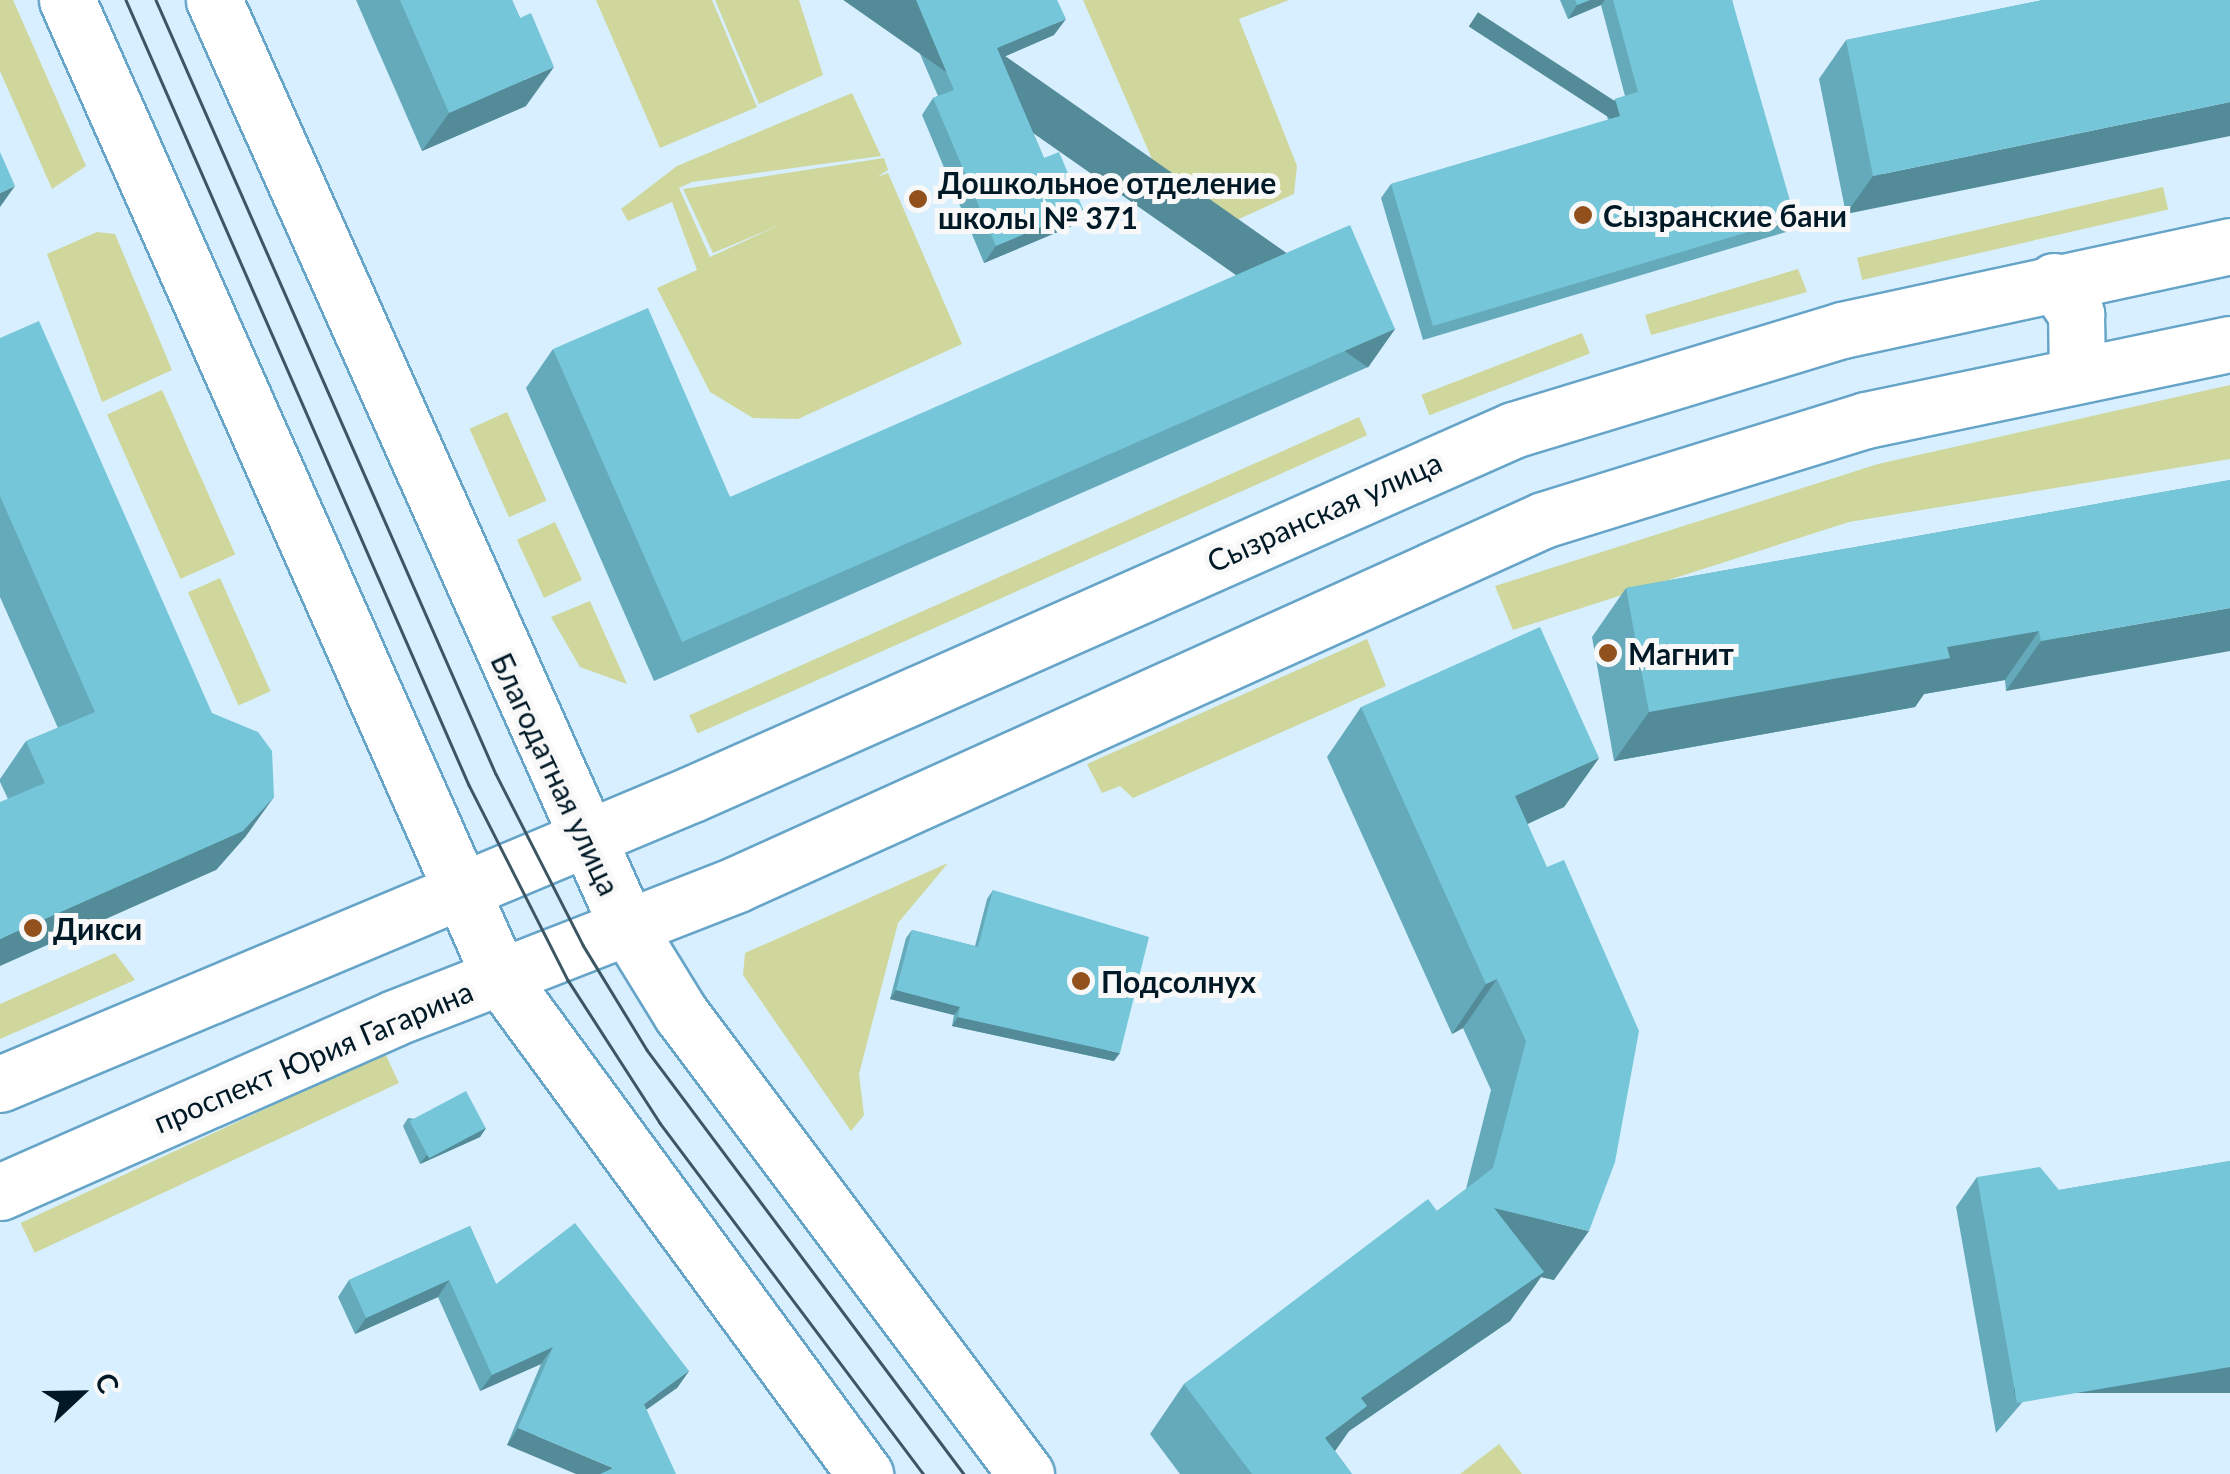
<!DOCTYPE html>
<meta charset="utf-8">
<style>
body{margin:0}
#map{position:relative;width:2230px;height:1474px;overflow:hidden;background:#d7effe;font-family:Lato,sans-serif}
div>[style]{position:absolute}
.green>*{inset:0;background:#cfd79d;transform-origin:0 0}
.roads{filter:drop-shadow(2px 0 #66a4c8) drop-shadow(-2px 0 #66a4c8) drop-shadow(0 2px #66a4c8) drop-shadow(0 -2px #66a4c8)}
.secondary>*{height:55px;margin:-27.5px;padding:0 27.5px;transform-origin:27.5px;border-radius:27.5px;background:#fff}
.primary>*{height:55px;margin:-27.5px;padding:0 27.5px;transform-origin:27.5px;border-radius:27.5px;background:#fff}
.tram>*{height:2.5px;margin:-1.25px;padding:0 1.25px;transform-origin:1.25px;border-radius:1.25px;background:#3d5663}
.wall>*{inset:0;background:#65aabb}
.shaded-wall>*{inset:0;background:#538b98;transform-origin:0 0}
.building>*{inset:0;background:#76c6d9;transform-origin:0 0}
.dots>*{width:28px;height:28px;translate:-50% -50%;box-sizing:border-box;border:5px solid #f8f8f8;border-radius:50%}
span{translate:-50% -50%;white-space:nowrap;text-align:center;line-height:1.15;-webkit-text-stroke:10px #f8f8f8;paint-order:stroke}
.poi-label{font-size:30px;color:#001926;font-weight:700}
.left{translate:0 -50%;text-align:left}
.street-label{font-size:30px;color:#001926}
.north{position:absolute;left:30px;top:1344px;width:100px;height:100px;-webkit-text-stroke:8px #f8f8f8;paint-order:stroke;rotate:68deg;font-size:28px;font-weight:700;line-height:40px;text-align:center;color:#001926}
.north::after{content:'';display:block;margin:auto;width:35px;height:45px;background:#001926;clip-path:polygon(50% 0,100% 100%,50% 72%,0 100%)}
</style>
<div id="map">
<div class="green">
<i style="clip-path:polygon(0 0,13px 0,86px 166px,52px 189px,0 71px)"></i>
<i style="clip-path:polygon(596px 0,712px 0,757px 107px,660px 148px)"></i>
<i style="clip-path:polygon(715px 0,799px 0,823px 75px,759px 104px)"></i>
<i style="clip-path:polygon(1083px 0,1289px 0,1239px 19px,1297px 166px,1294px 194px,1188px 242px)"></i>
<i style="clip-path:polygon(852px 93px,881px 156px,692px 182px,679px 188px,710px 257px,780px 225px,713px 253px,683px 189px,884px 158px,888px 170px,877px 177px,888px 173px,962px 344px,798px 419px,753px 418px,710px 392px,657px 288px,697px 270px,672px 202px,628px 221px,621px 209px,677px 166px)"></i>
<i style="left:2163px;top:187px;width:23px;height:314px;rotate:77deg"></i>
<i style="clip-path:polygon(97px 232px,115px 234px,172px 370px,102px 402px,47px 254px)"></i>
<i style="clip-path:polygon(1798px 269px,1807px 292px,1651px 335px,1645px 315px)"></i>
<i style="left:1582px;top:333px;width:22px;height:172px;rotate:69deg"></i>
<i style="clip-path:polygon(2230px 385px,2230px 459px,1849px 522px,1513px 630px,1495px 586px,1878px 464px)"></i>
<i style="left:162px;top:390px;width:180px;height:60px;rotate:66deg"></i>
<i style="left:507px;top:412px;width:97px;height:41px;rotate:66deg"></i>
<i style="left:1359px;top:417px;width:20px;height:733px;rotate:66deg"></i>
<i style="left:555px;top:522px;width:64px;height:42px;rotate:65deg"></i>
<i style="left:220px;top:578px;width:124px;height:35px;rotate:66deg"></i>
<i style="clip-path:polygon(590px 601px,627px 684px,580px 667px,551px 617px)"></i>
<i style="clip-path:polygon(1367px 639px,1386px 686px,1133px 798px,1120px 786px,1102px 793px,1087px 764px)"></i>
<i style="clip-path:polygon(948px 863px,898px 923px,859px 1074px,864px 1115px,851px 1131px,743px 975px,745px 953px)"></i>
<i style="clip-path:polygon(115px 953px,135px 980px,0 1039px,0 1004px)"></i>
<i style="left:385px;top:1053px;width:33px;height:402px;rotate:65deg"></i>
<i style="clip-path:polygon(1499px 1444px,1522px 1474px,1460px 1474px)"></i>
</div>
<div class="roads">
<div class="secondary">
<i style="left:2054px;top:281px;width:40px;rotate:56deg"></i>
<i style="left:2076px;top:314px;width:60px;rotate:89deg"></i>
<i style="left:0;top:1084px;width:750px;rotate:-22.74deg"></i>
<i style="left:692px;top:794px;width:898px;rotate:-23.91deg"></i>
<i style="left:1513px;top:430px;width:344px;rotate:-16.9deg"></i>
<i style="left:1842px;top:330px;width:397px;rotate:-12.2deg"></i>
<i style="left:0;top:1192px;width:431px;rotate:-23.8deg"></i>
<i style="left:394px;top:1018px;width:368px;rotate:-21.3deg"></i>
<i style="left:737px;top:884px;width:884px;rotate:-24.3deg"></i>
<i style="left:1543px;top:520px;width:338px;rotate:-17.2deg"></i>
<i style="left:1866px;top:420px;width:372px;rotate:-11.8deg"></i>
</div>
<div class="primary">
<i style="left:67px;top:0;width:1069px;rotate:66.1deg"></i>
<i style="left:500px;top:977px;width:617px;rotate:53.71deg"></i>
<i style="left:214px;top:0;width:1016px;rotate:65.96deg"></i>
<i style="left:628px;top:928px;width:101px;rotate:58.4deg"></i>
<i style="left:681px;top:1014px;width:575px;rotate:53.13deg"></i>
</div>
</div>
<div class="tram">
<i style="left:126px;top:0;width:857px;rotate:66.4deg"></i>
<i style="left:469px;top:785px;width:219px;rotate:63.1deg"></i>
<i style="left:568px;top:980px;width:170px;rotate:57.2deg"></i>
<i style="left:660px;top:1123px;width:439px;rotate:53.1deg"></i>
<i style="left:156px;top:0;width:845px;rotate:66.29deg"></i>
<i style="left:496px;top:774px;width:192px;rotate:63deg"></i>
<i style="left:583px;top:945px;width:123px;rotate:58.6deg"></i>
<i style="left:647px;top:1050px;width:529px;rotate:53.22deg"></i>
</div>
<div class="wall">
<i style="clip-path:polygon(356px 0,512px 0,520px 18px,526px 106px,422px 151px)"></i>
<i style="clip-path:polygon(873px 0,1057px 0,1054px 35px,1001px 58px,1044px 158px,1083px 209px,1072px 226px,984px 263px,922px 115px,933px 98px,938px 96px,900px 7px,880px 16px)"></i>
<i style="clip-path:polygon(1560px 0,1732px 0,1786px 232px,1423px 340px,1381px 198px,1391px 184px,1608px 120px,1606px 113px,1615px 99px,1625px 96px,1601px 5px,1568px 19px)"></i>
<i style="clip-path:polygon(2043px 0,1846px 214px,1819px 79px,1846px 40px)"></i>
<i style="clip-path:polygon(1395px 329px,1368px 367px,654px 681px,526px 388px,553px 349px,730px 497px)"></i>
<i style="clip-path:polygon(0 338px,246px 836px,216px 870px,8px 799px,0 782px,0 779px,26px 741px,58px 728px,0 597px)"></i>
<i style="clip-path:polygon(2230px 480px,2006px 691px,2005px 680px,1924px 694px,1915px 707px,1614px 761px,1592px 637px,1626px 588px)"></i>
<i style="clip-path:polygon(1361px 707px,1599px 758px,1564px 807px,1528px 824px,1554px 1280px,1541px 1277px,1510px 1321px,1349px 1431px,1335px 1451px,1352px 1474px,1180px 1474px,1150px 1434px,1184px 1384px,1437px 1211px,1466px 1189px,1491px 1090px,1463px 1028px,1452px 1034px,1327px 757px)"></i>
<i style="clip-path:polygon(993px 890px,1114px 1061px,952px 1026px,954px 1015px,890px 999px,906px 938px,912px 930px,975px 946px,987px 899px)"></i>
<i style="clip-path:polygon(408px 1118px,486px 1128px,480px 1137px,420px 1164px,403px 1126px)"></i>
<i style="clip-path:polygon(2230px 1161px,1996px 1433px,1956px 1207px,1977px 1177px,2059px 1190px)"></i>
<i style="clip-path:polygon(470px 1226px,496px 1284px,689px 1371px,677px 1388px,507px 1445px,541px 1364px,480px 1391px,438px 1297px,355px 1334px,338px 1297px,349px 1280px)"></i>
</div>
<div class="shaded-wall">
<i style="clip-path:polygon(890px 0,905px 0,900px 7px,880px 16px)"></i>
<i style="clip-path:polygon(1590px 0,1605px 0,1601px 5px,1568px 19px,1577px 5px)"></i>
<i style="clip-path:polygon(1066px 19px,1054px 35px,985px 65px,997px 48px)"></i>
<i style="clip-path:polygon(554px 67px,526px 106px,422px 151px,449px 113px)"></i>
<i style="clip-path:polygon(2230px 102px,2230px 136px,1846px 214px,1873px 176px)"></i>
<i style="clip-path:polygon(15px 186px,0 207px,0 193px)"></i>
<i style="clip-path:polygon(1083px 209px,1072px 226px,984px 263px,996px 246px)"></i>
<i style="left:1795px;top:218px;width:17px;height:378px;rotate:123deg"></i>
<i style="left:1395px;top:329px;width:47px;height:779px;rotate:125deg"></i>
<i style="clip-path:polygon(2230px 608px,2230px 651px,2006px 691px,2041px 641px)"></i>
<i style="clip-path:polygon(2039px 631px,2005px 680px,1924px 694px,1915px 707px,1614px 761px,1649px 712px,1947px 647px)"></i>
<i style="clip-path:polygon(1599px 758px,1564px 807px,1480px 845px,1515px 796px)"></i>
<i style="clip-path:polygon(274px 797px,246px 836px,216px 870px,0 966px,0 939px)"></i>
<i style="clip-path:polygon(1497px 979px,1463px 1028px,1452px 1034px,1486px 984px)"></i>
<i style="clip-path:polygon(896px 990px,960px 1007px,954px 1015px,890px 999px)"></i>
<i style="clip-path:polygon(958px 1017px,1120px 1053px,1114px 1061px,952px 1026px)"></i>
<i style="clip-path:polygon(486px 1128px,480px 1137px,420px 1164px,426px 1156px)"></i>
<i style="clip-path:polygon(1494px 1208px,1589px 1231px,1554px 1280px,1541px 1277px,1510px 1321px,1349px 1431px,1332px 1455px,1325px 1438px)"></i>
<i style="clip-path:polygon(449px 1280px,438px 1297px,355px 1334px,366px 1318px)"></i>
<i style="clip-path:polygon(553px 1347px,541px 1364px,480px 1391px,492px 1375px)"></i>
<i style="left:2230px;top:1367px;width:26px;height:216px;rotate:90deg"></i>
<i style="clip-path:polygon(689px 1371px,677px 1388px,632px 1420px,644px 1404px)"></i>
<i style="clip-path:polygon(518px 1428px,613px 1468px,609px 1474px,576px 1474px,507px 1445px)"></i>
</div>
<div class="building">
<i style="clip-path:polygon(400px 0,512px 0,520px 18px,531px 13px,554px 67px,449px 113px)"></i>
<i style="clip-path:polygon(916px 0,1057px 0,1066px 19px,997px 48px,1044px 158px,1059px 152px,1083px 209px,996px 246px,933px 98px,954px 90px)"></i>
<i style="clip-path:polygon(1575px 0,1590px 0,1577px 5px)"></i>
<i style="clip-path:polygon(1613px 0,1732px 0,1795px 218px,1433px 326px,1391px 184px,1620px 116px,1615px 99px,1638px 92px)"></i>
<i style="clip-path:polygon(2043px 0,2230px 0,2230px 102px,1873px 176px,1846px 40px)"></i>
<i style="clip-path:polygon(0 152px,15px 186px,0 193px)"></i>
<i style="clip-path:polygon(1350px 225px,1395px 329px,682px 642px,553px 349px,648px 308px,730px 497px)"></i>
<i style="clip-path:polygon(39px 321px,212px 713px,258px 732px,272px 751px,274px 797px,243px 831px,0 939px,0 802px,45px 783px,26px 741px,95px 712px,0 496px,0 338px)"></i>
<i style="clip-path:polygon(2230px 480px,2230px 608px,2041px 641px,2039px 631px,1947px 647px,1950px 658px,1649px 712px,1626px 588px)"></i>
<i style="clip-path:polygon(1540px 627px,1599px 758px,1515px 796px,1547px 867px,1564px 860px,1639px 1031px,1615px 1162px,1589px 1231px,1494px 1208px,1544px 1272px,1361px 1398px,1367px 1406px,1325px 1438px,1352px 1474px,1252px 1474px,1184px 1384px,1428px 1199px,1437px 1211px,1493px 1168px,1526px 1041px,1497px 979px,1486px 984px,1361px 707px)"></i>
<i style="clip-path:polygon(993px 890px,1149px 937px,1120px 1053px,958px 1017px,960px 1007px,896px 990px,912px 930px,978px 947px)"></i>
<i style="left:466px;top:1091px;width:42px;height:64px;rotate:62deg"></i>
<i style="clip-path:polygon(2230px 1161px,2230px 1367px,2017px 1403px,1977px 1177px,2040px 1167px,2059px 1190px)"></i>
<i style="clip-path:polygon(575px 1223px,689px 1371px,644px 1404px,676px 1474px,600px 1474px,613px 1468px,518px 1428px,553px 1347px,492px 1375px,449px 1280px,366px 1318px,349px 1280px,470px 1226px,496px 1284px)"></i>
</div>
<div class="dots">
<i style="left:918px;top:199px;background:#91501c"></i>
<i style="left:1583px;top:215px;background:#91501c"></i>
<i style="left:1608px;top:653px;background:#91501c"></i>
<i style="left:33px;top:928px;background:#91501c"></i>
<i style="left:1081px;top:981px;background:#91501c"></i>
</div>
<div class="poi-label">
<span class="left" style="left:938px;top:199px">Дошкольное отделение<br>школы № 371</span>
<span class="left" style="left:1603px;top:215px">Сызранские бани</span>
<span class="left" style="left:1628px;top:653px">Магнит</span>
<span class="left" style="left:53px;top:928px">Дикси</span>
<span class="left" style="left:1101px;top:981px">Подсолнух</span>
</div>
<div class="street-label">
<span style="left:1324px;top:511px;rotate:-24deg">Сызранская улица</span>
<span style="left:556px;top:774px;rotate:65deg">Благодатная улица</span>
<span style="left:313px;top:1056px;rotate:-23deg">проспект Юрия Гагарина</span>
</div>
<div class="north">С</div>
</div>
